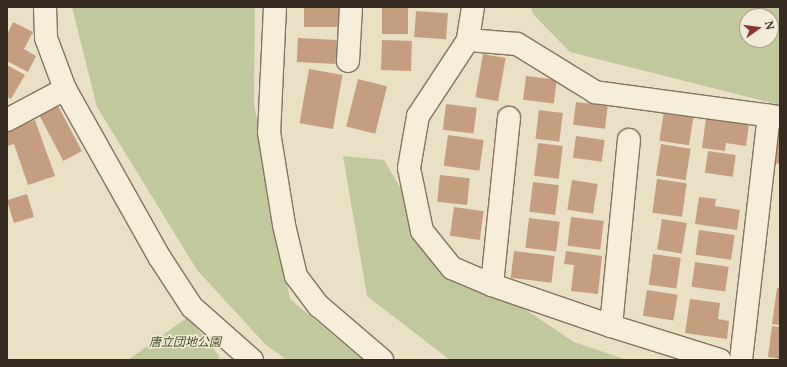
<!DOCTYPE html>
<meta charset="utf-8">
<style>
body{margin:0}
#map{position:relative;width:787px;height:367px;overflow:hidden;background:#eae0c6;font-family:"Noto Serif","Noto Sans JP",serif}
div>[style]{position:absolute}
.green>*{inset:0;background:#c1c89b}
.building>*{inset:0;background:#c59e7f;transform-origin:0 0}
.roads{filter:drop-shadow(1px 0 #84735d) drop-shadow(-1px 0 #84735d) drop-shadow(0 1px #84735d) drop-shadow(0 -1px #84735d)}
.minor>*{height:22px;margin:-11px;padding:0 11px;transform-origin:11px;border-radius:11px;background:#f6eed8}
span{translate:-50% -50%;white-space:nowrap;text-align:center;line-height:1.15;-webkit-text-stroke:3px #f2ebd5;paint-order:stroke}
.park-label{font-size:12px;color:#455028;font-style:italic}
.frame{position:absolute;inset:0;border:8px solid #362b20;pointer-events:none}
.north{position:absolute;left:739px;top:8px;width:40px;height:40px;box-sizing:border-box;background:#f2ebd5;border:1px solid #a79e8d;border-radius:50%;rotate:76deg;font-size:11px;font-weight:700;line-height:16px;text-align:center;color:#362b20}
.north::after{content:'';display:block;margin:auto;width:14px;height:18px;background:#8e3432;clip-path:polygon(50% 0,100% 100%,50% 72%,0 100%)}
</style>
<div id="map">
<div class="green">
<i style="clip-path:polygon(72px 7px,255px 7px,254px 104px,290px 299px,363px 360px,287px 360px,265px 344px,197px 270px,97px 107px)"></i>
<i style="clip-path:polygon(evenodd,531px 7px,780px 7px,780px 105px,570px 52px,533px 14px,531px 7px,747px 16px,771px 16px,771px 40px,747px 40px,747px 16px)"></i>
<i style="clip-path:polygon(343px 156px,384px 160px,438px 251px,574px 342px,627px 360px,450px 360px,367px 296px)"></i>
<i style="clip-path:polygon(188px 317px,220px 357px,216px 360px,128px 360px)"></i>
</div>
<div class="building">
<i style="left:304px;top:7px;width:37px;height:20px"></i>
<i style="left:382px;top:7px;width:26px;height:27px"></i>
<i style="left:416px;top:11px;width:32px;height:26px;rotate:4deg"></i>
<i style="clip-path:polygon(13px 22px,33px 32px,24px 49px,36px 56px,28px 72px,7px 61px,7px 35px)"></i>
<i style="left:298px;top:38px;width:39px;height:24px;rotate:3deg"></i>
<i style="left:382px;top:40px;width:30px;height:30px;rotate:2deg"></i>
<i style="left:483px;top:54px;width:23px;height:44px;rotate:10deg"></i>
<i style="clip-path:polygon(7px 65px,25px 75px,11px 99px,7px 97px)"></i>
<i style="left:309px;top:69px;width:34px;height:55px;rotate:10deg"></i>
<i style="left:526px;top:76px;width:31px;height:24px;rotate:7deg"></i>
<i style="left:358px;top:79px;width:30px;height:49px;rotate:14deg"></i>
<i style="left:576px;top:102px;width:32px;height:23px;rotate:7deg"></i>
<i style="left:446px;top:104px;width:31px;height:26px;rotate:7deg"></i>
<i style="left:58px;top:106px;width:51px;height:21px;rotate:62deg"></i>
<i style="left:539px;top:110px;width:24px;height:29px;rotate:7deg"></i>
<i style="left:664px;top:111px;width:30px;height:30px;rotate:9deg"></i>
<i style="clip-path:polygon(706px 118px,749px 124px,746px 146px,726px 143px,725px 151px,702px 148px)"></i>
<i style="clip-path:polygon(35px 120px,55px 176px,28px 185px,14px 144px,7px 146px,7px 130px)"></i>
<i style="left:448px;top:135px;width:36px;height:31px;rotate:8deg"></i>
<i style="left:576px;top:136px;width:29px;height:22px;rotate:8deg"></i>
<i style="clip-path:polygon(778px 137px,780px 138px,780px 164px,774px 163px)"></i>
<i style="left:538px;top:143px;width:25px;height:33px;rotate:7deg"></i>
<i style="left:661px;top:144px;width:30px;height:32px;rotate:9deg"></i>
<i style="left:708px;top:151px;width:28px;height:22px;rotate:8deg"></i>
<i style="left:440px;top:175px;width:30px;height:27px;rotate:6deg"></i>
<i style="left:657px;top:179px;width:30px;height:34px;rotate:8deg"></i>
<i style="left:572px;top:180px;width:26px;height:30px;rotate:9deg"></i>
<i style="left:533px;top:182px;width:26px;height:30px;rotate:7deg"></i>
<i style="left:27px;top:194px;width:24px;height:21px;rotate:73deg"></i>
<i style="clip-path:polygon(699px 197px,716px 199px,715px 206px,740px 210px,737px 230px,695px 224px)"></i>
<i style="left:454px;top:207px;width:30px;height:29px;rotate:8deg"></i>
<i style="left:571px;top:217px;width:33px;height:29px;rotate:7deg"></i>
<i style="left:529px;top:218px;width:31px;height:30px;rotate:7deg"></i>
<i style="left:662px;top:219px;width:25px;height:31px;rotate:9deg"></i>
<i style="left:699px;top:230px;width:36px;height:25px;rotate:8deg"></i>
<i style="left:514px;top:251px;width:41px;height:27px;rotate:7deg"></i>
<i style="clip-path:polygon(566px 251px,602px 256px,598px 294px,571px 291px,574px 265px,564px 264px)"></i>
<i style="left:653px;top:254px;width:28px;height:31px;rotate:8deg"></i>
<i style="left:695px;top:262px;width:34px;height:25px;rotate:8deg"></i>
<i style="clip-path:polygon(777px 288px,780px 288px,780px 325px,772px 324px)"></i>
<i style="left:647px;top:290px;width:31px;height:26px;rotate:9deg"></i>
<i style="clip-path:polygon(690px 299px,720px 303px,718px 319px,729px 321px,727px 339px,685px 333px)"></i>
<i style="clip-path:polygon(772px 326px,780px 327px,780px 359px,768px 357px)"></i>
</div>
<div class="roads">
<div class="minor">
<i style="left:45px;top:7px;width:31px;rotate:88deg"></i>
<i style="left:46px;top:38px;width:54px;rotate:69.6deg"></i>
<i style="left:65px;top:89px;width:194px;rotate:60.7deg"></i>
<i style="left:160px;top:258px;width:59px;rotate:56.9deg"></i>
<i style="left:192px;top:307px;width:80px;rotate:41.5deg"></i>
<i style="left:275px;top:7px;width:125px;rotate:92.7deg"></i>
<i style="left:269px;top:132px;width:94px;rotate:80.8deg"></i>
<i style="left:284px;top:225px;width:52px;rotate:76.8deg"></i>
<i style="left:296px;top:276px;width:38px;rotate:53deg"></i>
<i style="left:319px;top:306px;width:83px;rotate:40.6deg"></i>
<i style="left:473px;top:7px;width:33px;rotate:99deg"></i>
<i style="left:468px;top:40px;width:91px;rotate:123.3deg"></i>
<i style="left:418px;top:116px;width:53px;rotate:99.8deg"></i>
<i style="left:409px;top:168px;width:64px;rotate:78.3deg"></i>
<i style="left:422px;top:231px;width:48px;rotate:51deg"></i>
<i style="left:452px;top:268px;width:43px;rotate:23deg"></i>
<i style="left:492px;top:285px;width:126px;rotate:19deg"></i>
<i style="left:611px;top:326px;width:114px;rotate:17.3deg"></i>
<i style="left:468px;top:40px;width:49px;rotate:4.7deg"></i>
<i style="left:517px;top:44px;width:92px;rotate:31.6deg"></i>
<i style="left:595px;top:92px;width:187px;rotate:7.7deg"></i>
<i style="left:348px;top:61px;width:54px;rotate:-86.8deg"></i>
<i style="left:7px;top:120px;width:66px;rotate:-28.1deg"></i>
<i style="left:492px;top:285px;width:168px;rotate:-84.2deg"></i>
<i style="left:611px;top:326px;width:187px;rotate:-84.5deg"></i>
<i style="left:741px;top:360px;width:246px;rotate:-83.5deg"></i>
</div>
</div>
<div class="park-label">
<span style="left:185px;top:342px">唐立団地公園</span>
</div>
<div class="frame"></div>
<div class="north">N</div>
</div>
